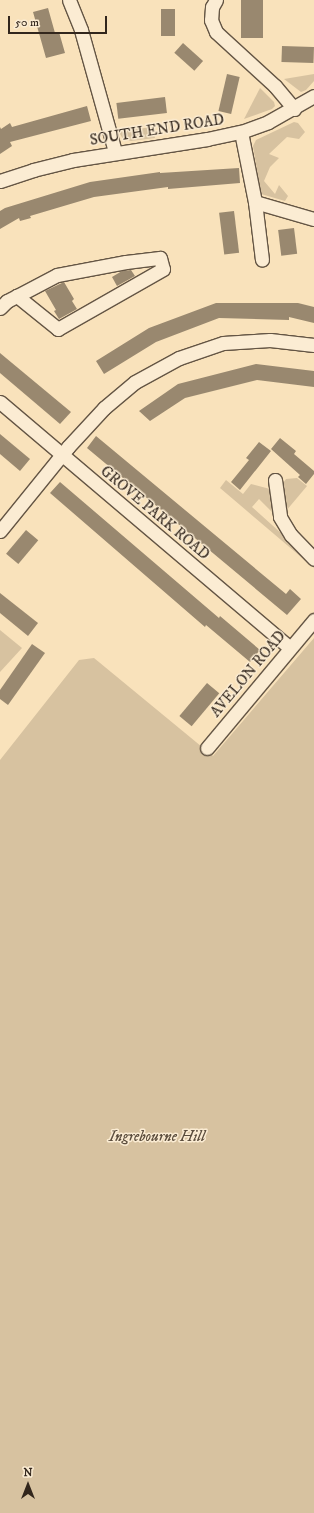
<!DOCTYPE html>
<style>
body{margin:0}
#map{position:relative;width:314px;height:1513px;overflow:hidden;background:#f9e2bb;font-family:"IM FELL DW Pica",serif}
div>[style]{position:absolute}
.green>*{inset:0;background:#d7c2a0}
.building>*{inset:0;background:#99886f;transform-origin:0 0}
.roads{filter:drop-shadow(1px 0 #645544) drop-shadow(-1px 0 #645544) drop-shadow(0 1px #645544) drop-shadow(0 -1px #645544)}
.minor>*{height:13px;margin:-6.5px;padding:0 6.5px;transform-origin:6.5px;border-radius:6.5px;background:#fbecd3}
span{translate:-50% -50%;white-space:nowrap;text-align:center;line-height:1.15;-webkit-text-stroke:3px #fbecd3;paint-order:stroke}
.street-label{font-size:15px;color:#32261c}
.park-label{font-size:15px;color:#5b4d3d;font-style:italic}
.north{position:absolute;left:8px;top:1465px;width:40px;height:40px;-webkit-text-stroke:3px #fbecd3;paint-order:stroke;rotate:0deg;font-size:11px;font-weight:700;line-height:16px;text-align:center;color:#32261c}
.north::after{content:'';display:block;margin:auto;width:14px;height:18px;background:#32261c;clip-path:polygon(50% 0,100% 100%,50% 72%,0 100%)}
.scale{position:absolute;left:8px;top:16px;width:99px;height:18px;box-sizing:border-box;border:2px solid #32261c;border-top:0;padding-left:5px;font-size:12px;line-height:14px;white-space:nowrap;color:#32261c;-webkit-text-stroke:3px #fbecd3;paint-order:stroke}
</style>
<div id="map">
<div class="green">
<i style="clip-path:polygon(314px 74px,314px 81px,306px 90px,301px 92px,284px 79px)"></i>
<i style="clip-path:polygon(260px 88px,274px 102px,275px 106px,272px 109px,244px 119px)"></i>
<i style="clip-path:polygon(294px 122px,298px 123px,305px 132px,299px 139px,287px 137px,269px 154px,279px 158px,270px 167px,264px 181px,275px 194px,279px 185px,288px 196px,285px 201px,261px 194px,253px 146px,256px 140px)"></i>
<i style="clip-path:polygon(153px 127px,155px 138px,131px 141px,123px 139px,120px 134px,120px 131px)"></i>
<i style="clip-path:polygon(297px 478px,307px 486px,286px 511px,284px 508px,281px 486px,286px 479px)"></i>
<i style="clip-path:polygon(226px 480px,243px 494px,251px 484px,270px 489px,274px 514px,259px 499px,252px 507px,282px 534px,314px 565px,314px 568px,220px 488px)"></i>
<i style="clip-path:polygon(0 630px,22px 648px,0 672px)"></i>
<i style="clip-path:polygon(314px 638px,314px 1513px,0 1513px,0 760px,79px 660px,94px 658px,213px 756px)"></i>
</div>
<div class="building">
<i style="left:241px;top:0;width:22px;height:38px"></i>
<i style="clip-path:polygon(48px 8px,55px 33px,59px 32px,65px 53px,46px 58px,33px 12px)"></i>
<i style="left:161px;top:9px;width:14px;height:27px"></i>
<i style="left:183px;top:43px;width:27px;height:13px;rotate:42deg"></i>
<i style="left:282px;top:46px;width:32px;height:16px;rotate:2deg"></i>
<i style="left:227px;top:74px;width:13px;height:38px;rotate:13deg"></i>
<i style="left:165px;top:97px;width:16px;height:49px;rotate:83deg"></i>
<i style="clip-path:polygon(87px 106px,91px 121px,10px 142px,12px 146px,0 154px,0 127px,1px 129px,10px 123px,12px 127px)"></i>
<i style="clip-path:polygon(239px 168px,240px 183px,168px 189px,168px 187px,94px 197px,30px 216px,31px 218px,20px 221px,19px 218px,0 229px,0 211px,5px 208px,90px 182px,160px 172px,160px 173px)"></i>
<i style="left:234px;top:211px;width:42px;height:15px;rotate:83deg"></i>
<i style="left:294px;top:228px;width:26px;height:16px;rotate:83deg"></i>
<i style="clip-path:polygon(131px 270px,135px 276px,117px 286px,112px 277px,122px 271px)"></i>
<i style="clip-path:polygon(64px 282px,74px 299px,72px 301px,77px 309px,59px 319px,54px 311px,56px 310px,45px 291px)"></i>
<i style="clip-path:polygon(216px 303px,298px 303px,314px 307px,314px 323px,289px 317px,289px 320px,219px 318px,156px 342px,104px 374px,96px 361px,149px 328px)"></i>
<i style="clip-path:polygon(0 353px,71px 412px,60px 424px,0 373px)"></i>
<i style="clip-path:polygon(256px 364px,314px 371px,314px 387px,257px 380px,185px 398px,150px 421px,139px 411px,178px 384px)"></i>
<i style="clip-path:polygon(0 434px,30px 459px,20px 471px,0 454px)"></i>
<i style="clip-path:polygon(96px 436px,286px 594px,290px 589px,301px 599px,287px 615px,87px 448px)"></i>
<i style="clip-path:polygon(280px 438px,296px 451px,294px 454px,314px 471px,314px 474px,306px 484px,298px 477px,300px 475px,271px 449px)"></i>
<i style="clip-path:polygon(259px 442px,271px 451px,240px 490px,231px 482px,249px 460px,246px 458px)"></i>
<i style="clip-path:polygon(60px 482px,219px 618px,220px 616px,260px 650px,250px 662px,206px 625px,205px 627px,50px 493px)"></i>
<i style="left:26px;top:530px;width:16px;height:31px;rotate:40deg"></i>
<i style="clip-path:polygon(0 593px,38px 623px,28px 636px,0 613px)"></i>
<i style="clip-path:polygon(32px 644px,45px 653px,8px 705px,0 699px,0 690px)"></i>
<i style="left:207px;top:683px;width:16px;height:43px;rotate:40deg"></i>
</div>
<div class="roads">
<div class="minor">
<i style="left:69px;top:0;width:32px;rotate:68deg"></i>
<i style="left:81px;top:30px;width:127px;rotate:74.4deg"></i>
<i style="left:216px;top:0;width:8px;rotate:120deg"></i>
<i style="left:212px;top:7px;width:13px;rotate:94deg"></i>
<i style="left:211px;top:20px;width:13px;rotate:67deg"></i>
<i style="left:216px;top:32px;width:80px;rotate:42.5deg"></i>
<i style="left:275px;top:86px;width:30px;rotate:50deg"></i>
<i style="left:241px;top:132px;width:71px;rotate:78.7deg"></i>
<i style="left:255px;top:202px;width:58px;rotate:83.1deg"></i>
<i style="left:0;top:181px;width:35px;rotate:-18deg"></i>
<i style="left:33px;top:170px;width:41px;rotate:-14deg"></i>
<i style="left:73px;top:160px;width:136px;rotate:-8.9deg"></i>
<i style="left:207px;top:139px;width:35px;rotate:-12deg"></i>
<i style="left:241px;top:132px;width:29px;rotate:-20deg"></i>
<i style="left:268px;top:122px;width:53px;rotate:-29.5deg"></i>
<i style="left:255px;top:202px;width:61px;rotate:16.1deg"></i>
<i style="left:0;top:308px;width:10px;rotate:-45deg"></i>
<i style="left:7px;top:301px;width:11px;rotate:-27deg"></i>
<i style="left:17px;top:296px;width:45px;rotate:-27.7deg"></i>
<i style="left:57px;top:275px;width:70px;rotate:-10.7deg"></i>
<i style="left:126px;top:262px;width:34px;rotate:-7deg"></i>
<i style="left:160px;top:258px;width:11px;rotate:75deg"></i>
<i style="left:163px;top:269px;width:121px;rotate:150.3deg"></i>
<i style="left:58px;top:329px;width:53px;rotate:-141.2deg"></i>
<i style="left:0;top:402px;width:380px;rotate:40.3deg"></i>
<i style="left:275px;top:480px;width:37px;rotate:82deg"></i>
<i style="left:280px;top:517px;width:21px;rotate:59deg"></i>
<i style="left:291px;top:535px;width:33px;rotate:46deg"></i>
<i style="left:0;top:531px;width:108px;rotate:-51deg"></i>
<i style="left:68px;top:447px;width:53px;rotate:-47.3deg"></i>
<i style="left:104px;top:408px;width:40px;rotate:-40deg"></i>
<i style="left:135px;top:382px;width:50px;rotate:-28.6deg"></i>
<i style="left:179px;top:358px;width:46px;rotate:-18.8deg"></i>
<i style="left:223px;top:343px;width:47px;rotate:-3.7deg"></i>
<i style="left:270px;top:340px;width:44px;rotate:6.5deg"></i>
<i style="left:207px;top:748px;width:167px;rotate:-50.1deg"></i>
</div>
</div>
<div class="street-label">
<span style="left:157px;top:130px;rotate:-9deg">SOUTH END ROAD</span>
<span style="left:155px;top:513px;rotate:40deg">GROVE PARK ROAD</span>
<span style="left:248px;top:674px;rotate:-50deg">AVELON ROAD</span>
</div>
<div class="park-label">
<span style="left:157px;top:1137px">Ingrebourne Hill</span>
</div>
<div class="north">N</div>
<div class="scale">50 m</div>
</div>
